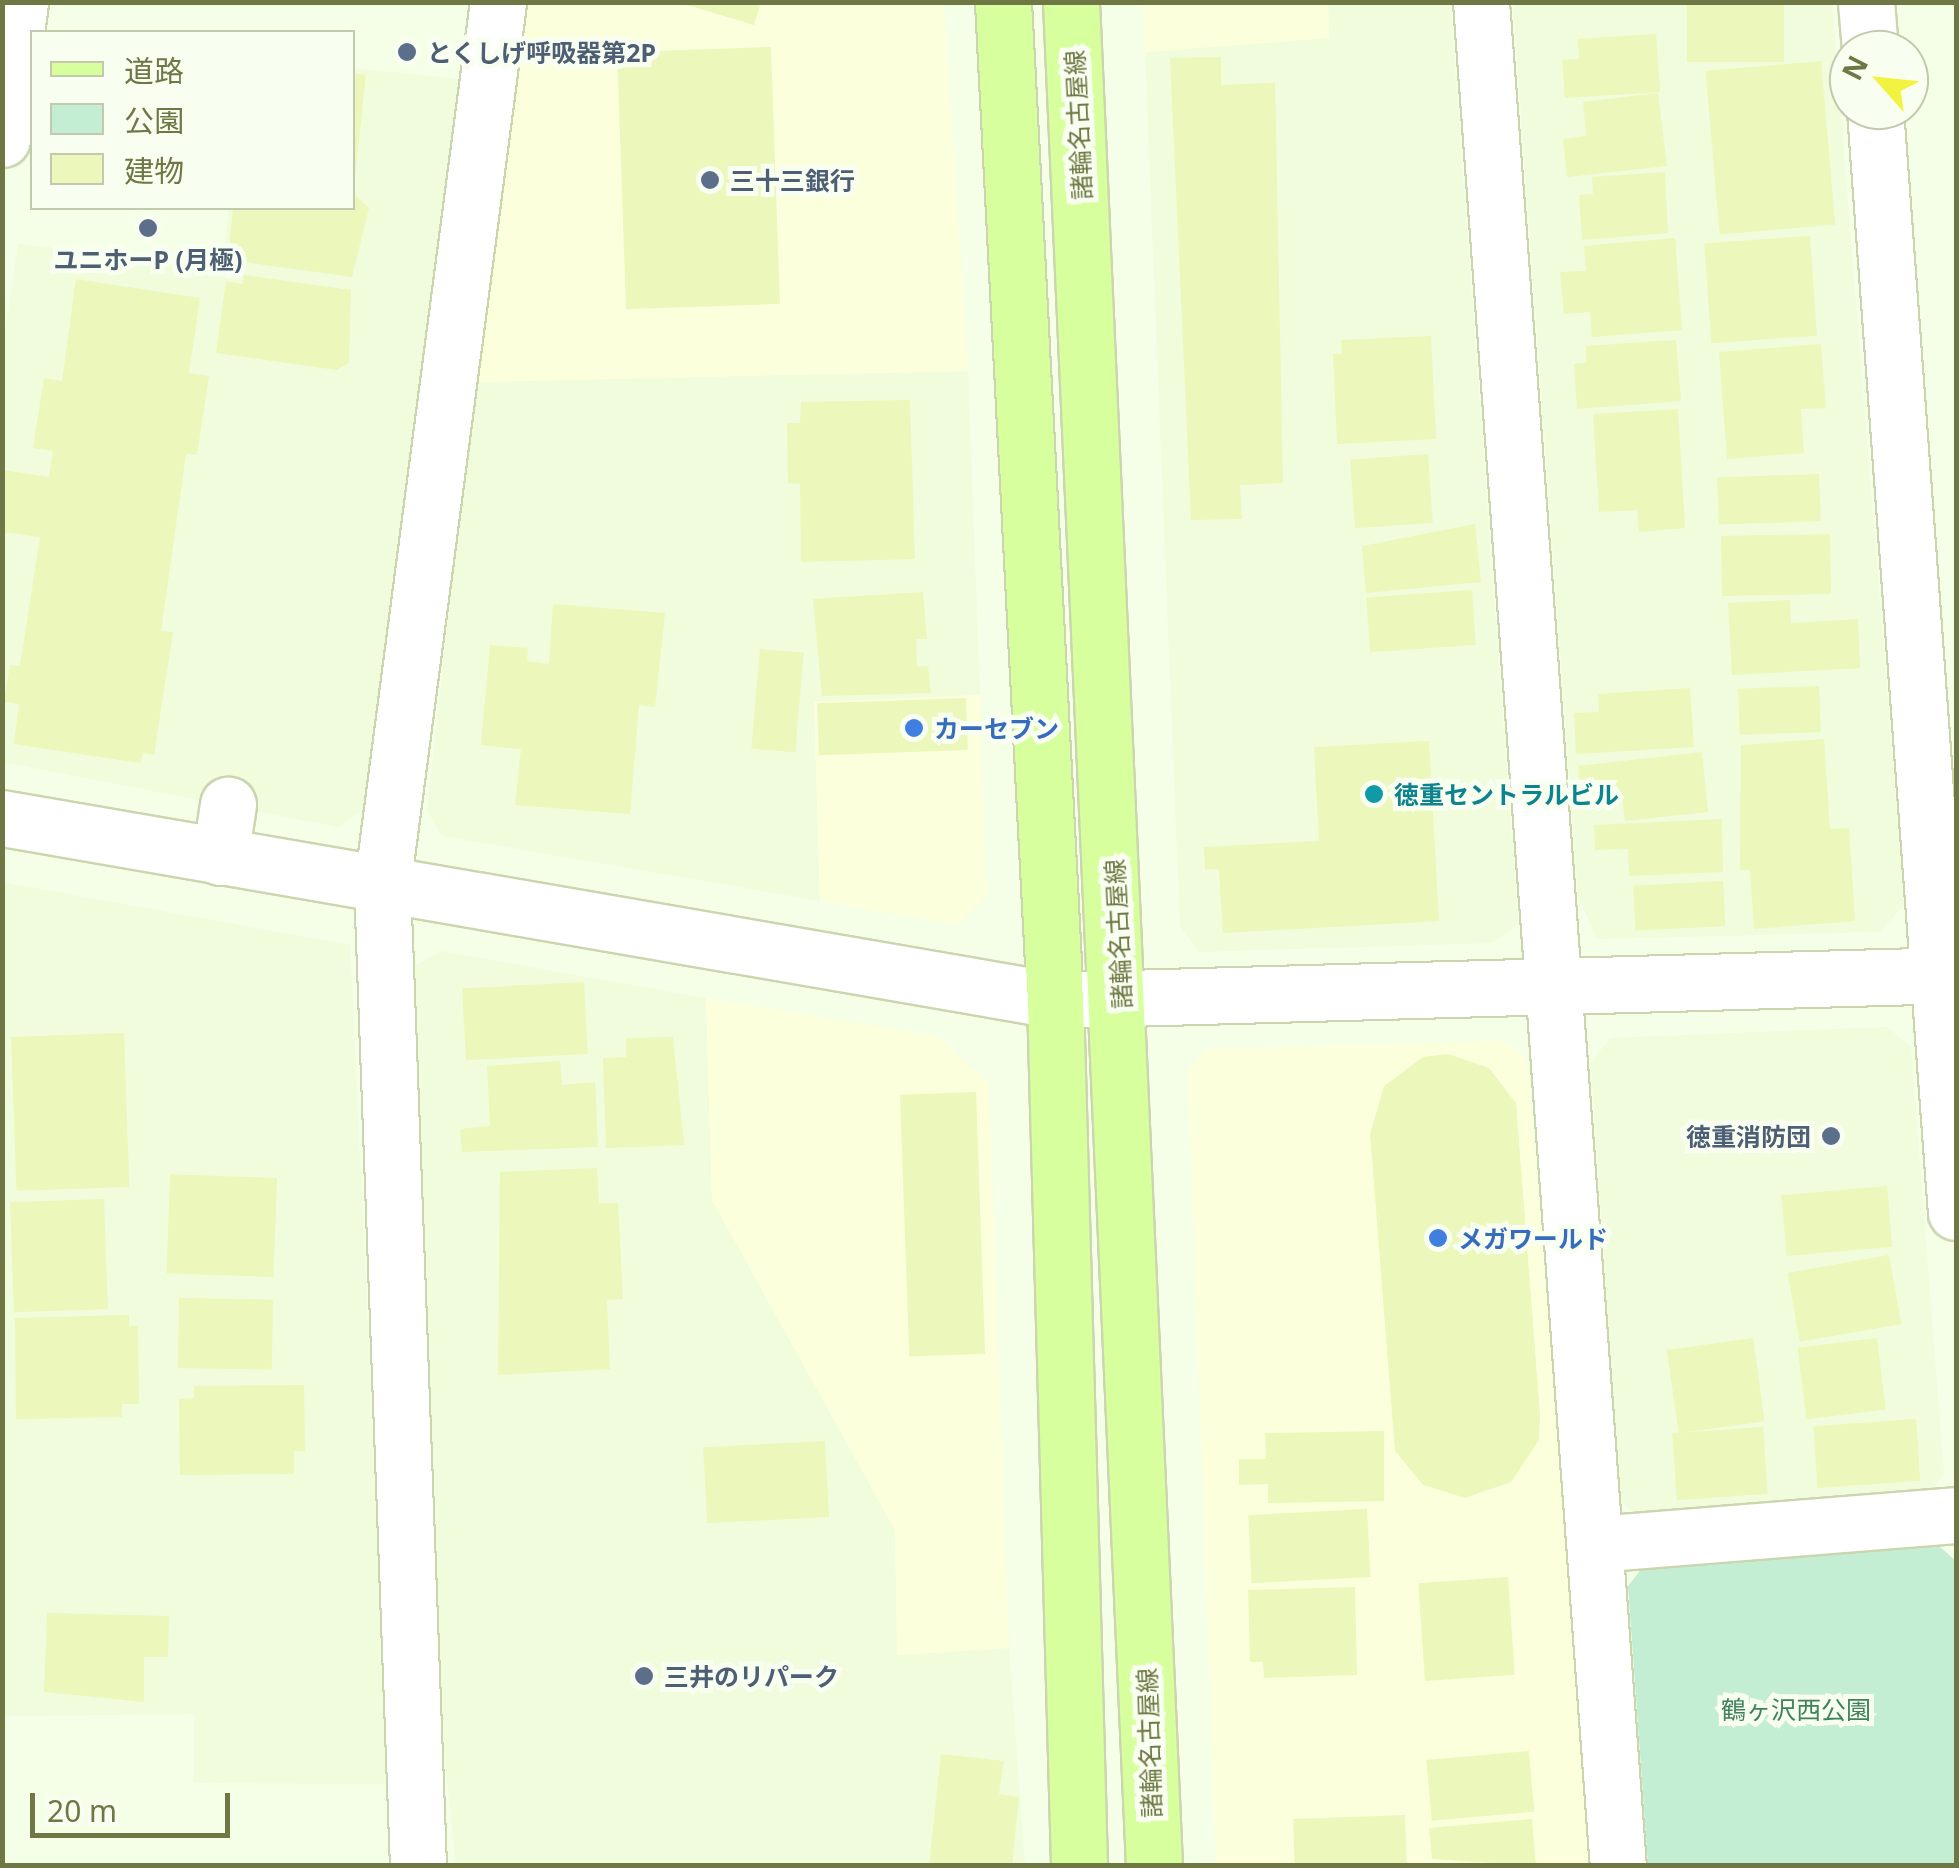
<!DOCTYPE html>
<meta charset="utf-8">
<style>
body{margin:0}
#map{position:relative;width:1959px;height:1868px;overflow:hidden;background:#f5fee7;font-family:"Noto Sans","Noto Sans JP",sans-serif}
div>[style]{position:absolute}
.residential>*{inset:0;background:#f0fcdb}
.commercial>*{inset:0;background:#fcffdb}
.green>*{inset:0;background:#c4eed4}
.building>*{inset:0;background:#ecf7bc;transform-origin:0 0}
.roads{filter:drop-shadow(2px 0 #cbd5ae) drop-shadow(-2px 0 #cbd5ae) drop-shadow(0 2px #cbd5ae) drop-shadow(0 -2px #cbd5ae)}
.minor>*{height:55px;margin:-27.5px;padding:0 27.5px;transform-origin:27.5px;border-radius:27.5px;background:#fff}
.major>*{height:55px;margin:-27.5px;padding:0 27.5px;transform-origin:27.5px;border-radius:27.5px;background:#d7ff9e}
.dots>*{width:28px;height:28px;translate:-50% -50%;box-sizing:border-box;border:5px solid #f9fff0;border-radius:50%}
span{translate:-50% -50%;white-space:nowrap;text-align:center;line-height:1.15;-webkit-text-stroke:10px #f9fff0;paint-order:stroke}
.service-label{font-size:25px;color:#4e5e75;font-weight:700}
.left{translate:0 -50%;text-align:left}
.right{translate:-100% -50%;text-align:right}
.street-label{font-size:25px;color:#6f7745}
.shop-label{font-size:25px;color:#366cbe;font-weight:700}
.culture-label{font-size:25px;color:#0d838f;font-weight:700}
.park-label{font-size:25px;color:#3e8260}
.frame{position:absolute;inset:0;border:5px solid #6f7745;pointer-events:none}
.legend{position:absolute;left:30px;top:30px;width:325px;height:180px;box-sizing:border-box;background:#f9fff0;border:2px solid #c2c9ac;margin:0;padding:12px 18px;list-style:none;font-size:30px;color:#6f7745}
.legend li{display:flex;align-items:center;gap:20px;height:50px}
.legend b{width:50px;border:2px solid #c2c9ac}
.north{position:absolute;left:1829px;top:30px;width:100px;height:100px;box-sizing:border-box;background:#f9fff0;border:2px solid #c2c9ac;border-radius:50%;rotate:297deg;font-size:28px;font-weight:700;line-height:40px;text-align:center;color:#6f7745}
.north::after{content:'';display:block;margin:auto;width:35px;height:45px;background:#f2f341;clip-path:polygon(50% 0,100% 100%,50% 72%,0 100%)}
.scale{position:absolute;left:30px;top:1793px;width:200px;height:45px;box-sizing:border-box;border:5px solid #6f7745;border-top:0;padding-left:12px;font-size:30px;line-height:35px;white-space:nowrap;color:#6f7745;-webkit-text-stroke:8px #f9fff0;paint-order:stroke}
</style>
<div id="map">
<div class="residential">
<i style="clip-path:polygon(1328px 3px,1450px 3px,1518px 924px,1492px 943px,1199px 952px,1180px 926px,1145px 52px,1329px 38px)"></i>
<i style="clip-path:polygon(1513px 3px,1832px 3px,1904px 905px,1880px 932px,1597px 939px,1578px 896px)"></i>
<i style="clip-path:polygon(353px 68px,458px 79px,375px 801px,338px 827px,3px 762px,2px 354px,18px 244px,222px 267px,229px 208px,352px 208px)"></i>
<i style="clip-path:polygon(968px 371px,980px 695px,814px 702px,820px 901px,442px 836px,427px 811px,475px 382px)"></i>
<i style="clip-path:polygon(2px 882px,350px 945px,389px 1784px,194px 1783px,194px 1714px,3px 1716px)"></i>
<i style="clip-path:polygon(441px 951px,706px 998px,712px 1200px,895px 1530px,897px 1655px,1009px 1648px,1025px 1865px,456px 1865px,442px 1734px,415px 966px)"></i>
<i style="clip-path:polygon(1887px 1027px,1911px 1047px,1944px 1474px,1926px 1497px,1645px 1523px,1620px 1501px,1591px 1063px,1610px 1038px)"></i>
</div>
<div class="commercial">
<i style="clip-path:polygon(521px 3px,944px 3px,968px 371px,475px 382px)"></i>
<i style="clip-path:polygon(1143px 3px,1328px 3px,1329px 38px,1145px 52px)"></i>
<i style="clip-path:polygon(980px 695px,986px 896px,957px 925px,820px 901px,814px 702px)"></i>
<i style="clip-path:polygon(706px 998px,937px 1036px,989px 1083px,1009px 1648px,897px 1655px,895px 1530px,712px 1200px)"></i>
<i style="clip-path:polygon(1504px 1041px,1527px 1059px,1593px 1865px,1216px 1865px,1188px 1070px,1207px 1049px)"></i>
</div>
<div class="green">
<i style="clip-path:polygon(1931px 1539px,1956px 1561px,1956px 1865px,1648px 1865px,1628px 1586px,1647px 1562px)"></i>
</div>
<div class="building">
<i style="clip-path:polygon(677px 2px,761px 2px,754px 25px)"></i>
<i style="left:1687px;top:2px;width:97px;height:60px"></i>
<i style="clip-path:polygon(1656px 34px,1660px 92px,1565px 98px,1562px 60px,1579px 59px,1578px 39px)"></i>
<i style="left:771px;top:47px;width:257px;height:154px;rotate:88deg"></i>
<i style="clip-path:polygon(1221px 57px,1221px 85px,1275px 83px,1283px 483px,1240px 485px,1242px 519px,1191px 520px,1170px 58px)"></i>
<i style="left:1821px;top:61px;width:164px;height:116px;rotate:85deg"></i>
<i style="clip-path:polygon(352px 73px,366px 75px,355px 177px,352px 177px)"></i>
<i style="clip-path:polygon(1658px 93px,1667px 166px,1567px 177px,1563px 139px,1586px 136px,1583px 102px)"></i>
<i style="clip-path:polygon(1665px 172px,1668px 233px,1582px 240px,1579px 195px,1593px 194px,1592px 177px)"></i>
<i style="clip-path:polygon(352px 193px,369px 208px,352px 277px,228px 260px,233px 208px,352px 208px)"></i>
<i style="left:1810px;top:236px;width:100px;height:106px;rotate:86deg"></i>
<i style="clip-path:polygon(1675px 238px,1682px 330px,1592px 337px,1590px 312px,1564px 314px,1560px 272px,1586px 271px,1584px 246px)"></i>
<i style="clip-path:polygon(244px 275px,351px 290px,349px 363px,337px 370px,216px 353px,226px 281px,243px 284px)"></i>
<i style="clip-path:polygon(76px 279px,200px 298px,189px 373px,209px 376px,197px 455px,186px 454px,161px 631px,173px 632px,154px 755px,143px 753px,140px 763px,14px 744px,19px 704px,4px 702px,10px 665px,20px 666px,40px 537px,2px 532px,2px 470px,49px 477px,53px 451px,33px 448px,44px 378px,62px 381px)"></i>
<i style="clip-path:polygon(1431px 336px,1436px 439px,1337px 444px,1333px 354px,1342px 354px,1341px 340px)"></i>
<i style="clip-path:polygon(1676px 340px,1681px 401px,1577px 409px,1574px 364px,1586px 363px,1586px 346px)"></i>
<i style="clip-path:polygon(1821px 344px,1826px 408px,1801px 409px,1804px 453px,1727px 459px,1719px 352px)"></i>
<i style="clip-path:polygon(910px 400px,915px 559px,801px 562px,800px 484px,788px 483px,787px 423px,800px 423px,801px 402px)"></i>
<i style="clip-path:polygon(1678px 409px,1685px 528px,1639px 532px,1637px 510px,1599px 512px,1593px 414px)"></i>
<i style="left:1428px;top:454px;width:69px;height:78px;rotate:86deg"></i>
<i style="left:1819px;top:474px;width:47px;height:102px;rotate:88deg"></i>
<i style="clip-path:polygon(1475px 524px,1481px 582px,1366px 593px,1362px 546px)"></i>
<i style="left:1830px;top:534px;width:60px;height:109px;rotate:89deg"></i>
<i style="left:1472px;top:590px;width:55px;height:106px;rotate:86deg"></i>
<i style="clip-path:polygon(923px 592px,927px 639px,916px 639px,917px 667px,928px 666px,931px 693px,822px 696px,813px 599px)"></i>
<i style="clip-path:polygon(1790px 600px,1791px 623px,1858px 619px,1860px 668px,1732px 675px,1728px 603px)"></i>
<i style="clip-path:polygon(553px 604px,665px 613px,655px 707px,639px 705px,630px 814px,515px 805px,521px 749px,481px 745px,490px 645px,528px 648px,527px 661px,549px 664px)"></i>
<i style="left:760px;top:649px;width:44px;height:100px;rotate:5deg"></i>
<i style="left:1819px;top:686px;width:46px;height:81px;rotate:88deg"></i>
<i style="clip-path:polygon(1690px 688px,1694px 747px,1576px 754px,1574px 713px,1599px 712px,1598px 694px)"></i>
<i style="left:966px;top:698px;width:52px;height:149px;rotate:88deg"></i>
<i style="clip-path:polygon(1824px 739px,1830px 829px,1849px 828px,1855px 921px,1754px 929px,1750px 870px,1740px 870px,1741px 745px)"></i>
<i style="clip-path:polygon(1429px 741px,1439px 921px,1223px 933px,1219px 869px,1205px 870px,1204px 847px,1319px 841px,1314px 747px)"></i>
<i style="clip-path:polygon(1702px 752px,1708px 812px,1625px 821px,1622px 798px,1581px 802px,1578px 766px)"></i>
<i style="clip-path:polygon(1722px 819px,1723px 872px,1629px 876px,1628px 849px,1595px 850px,1594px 825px)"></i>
<i style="left:1723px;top:881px;width:45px;height:90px;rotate:87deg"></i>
<i style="left:584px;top:982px;width:72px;height:122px;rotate:87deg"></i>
<i style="left:124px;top:1033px;width:154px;height:113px;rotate:88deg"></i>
<i style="clip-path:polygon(673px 1037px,684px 1145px,606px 1148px,603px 1058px,626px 1057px,626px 1038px)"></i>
<i style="clip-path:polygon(1448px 1054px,1489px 1068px,1516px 1103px,1540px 1415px,1539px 1440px,1511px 1482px,1465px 1498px,1423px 1485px,1395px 1451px,1370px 1134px,1384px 1086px,1423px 1057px)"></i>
<i style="clip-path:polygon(560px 1061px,562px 1085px,595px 1082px,598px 1147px,462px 1152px,460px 1129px,490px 1126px,487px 1066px)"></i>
<i style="left:976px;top:1092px;width:262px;height:76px;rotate:88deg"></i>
<i style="clip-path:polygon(597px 1168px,599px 1203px,618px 1203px,623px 1299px,607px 1300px,610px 1369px,498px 1375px,500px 1172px)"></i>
<i style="left:277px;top:1178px;width:99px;height:107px;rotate:92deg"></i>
<i style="left:1887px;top:1186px;width:61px;height:106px;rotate:85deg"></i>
<i style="left:104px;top:1199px;width:110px;height:94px;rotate:88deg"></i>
<i style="left:1889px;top:1255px;width:70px;height:103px;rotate:80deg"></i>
<i style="left:179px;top:1298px;width:94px;height:70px;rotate:1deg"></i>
<i style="clip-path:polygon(129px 1315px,129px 1326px,138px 1326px,139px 1404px,122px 1404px,122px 1417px,16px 1419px,15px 1318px)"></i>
<i style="left:1753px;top:1338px;width:84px;height:87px;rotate:82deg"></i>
<i style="left:1877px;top:1338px;width:72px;height:80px;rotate:83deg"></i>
<i style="clip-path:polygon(304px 1385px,305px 1451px,294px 1451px,294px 1474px,180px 1475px,179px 1399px,194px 1398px,194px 1386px)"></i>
<i style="left:1916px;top:1419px;width:62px;height:103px;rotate:86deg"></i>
<i style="left:1763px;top:1427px;width:67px;height:91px;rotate:86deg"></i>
<i style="clip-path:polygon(1384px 1431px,1384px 1501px,1268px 1503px,1268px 1484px,1239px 1485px,1239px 1459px,1266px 1459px,1265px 1433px)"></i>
<i style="left:825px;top:1441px;width:76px;height:122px;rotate:87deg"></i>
<i style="left:1367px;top:1509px;width:68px;height:119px;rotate:87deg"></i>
<i style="left:1508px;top:1577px;width:98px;height:90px;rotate:86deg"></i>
<i style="clip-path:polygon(1355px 1587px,1357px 1675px,1264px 1678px,1263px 1662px,1250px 1662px,1248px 1590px)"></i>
<i style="clip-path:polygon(47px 1613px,169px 1616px,168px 1657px,144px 1657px,144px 1702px,44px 1692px)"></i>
<i style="left:1529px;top:1751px;width:61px;height:103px;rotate:85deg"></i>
<i style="clip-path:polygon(941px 1754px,1004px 1761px,999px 1794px,1019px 1797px,1012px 1866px,929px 1866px)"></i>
<i style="left:1405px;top:1815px;width:51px;height:112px;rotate:88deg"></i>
<i style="clip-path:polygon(1532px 1819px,1536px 1866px,1432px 1859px,1429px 1828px)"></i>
</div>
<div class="roads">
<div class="minor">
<i style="left:1481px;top:2px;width:1869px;rotate:85.8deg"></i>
<i style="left:1866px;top:2px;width:48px;rotate:85.2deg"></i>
<i style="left:1875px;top:110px;width:1105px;rotate:85.8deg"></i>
<i style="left:2px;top:139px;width:138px;rotate:-82.5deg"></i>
<i style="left:2px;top:818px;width:1069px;rotate:9.81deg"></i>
<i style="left:1055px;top:1000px;width:901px;rotate:-1.59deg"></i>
<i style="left:220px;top:857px;width:53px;rotate:-81.3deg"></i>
<i style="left:1596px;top:1544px;width:361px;rotate:-4.6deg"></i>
<i style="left:418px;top:1866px;width:981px;rotate:-92.1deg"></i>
<i style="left:382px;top:886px;width:892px;rotate:-82.52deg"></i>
</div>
<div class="major">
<i style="left:1003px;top:2px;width:999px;rotate:87.02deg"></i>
<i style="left:1055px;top:1000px;width:866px;rotate:88.41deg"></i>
<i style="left:1071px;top:2px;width:1866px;rotate:87.45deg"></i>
</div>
</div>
<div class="dots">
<i style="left:407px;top:52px;background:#5c6f8a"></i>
<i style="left:710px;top:180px;background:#5c6f8a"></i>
<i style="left:148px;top:228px;background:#5c6f8a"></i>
<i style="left:914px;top:728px;background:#3f7fe0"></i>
<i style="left:1374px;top:794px;background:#0f9aa8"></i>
<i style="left:1831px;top:1136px;background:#5c6f8a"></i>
<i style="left:1438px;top:1238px;background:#3f7fe0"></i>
<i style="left:644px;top:1676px;background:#5c6f8a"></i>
</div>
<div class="service-label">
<span class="left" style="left:427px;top:52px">とくしげ呼吸器第2P</span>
<span class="left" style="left:730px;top:180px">三十三銀行</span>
<span style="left:148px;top:259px">ユニホーP (月極)</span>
<span class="right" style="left:1811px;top:1136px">徳重消防団</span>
<span class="left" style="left:664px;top:1676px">三井のリパーク</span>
</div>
<div class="street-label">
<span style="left:1078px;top:125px;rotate:-93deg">諸輪名古屋線</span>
<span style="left:1118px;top:934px;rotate:-93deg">諸輪名古屋線</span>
<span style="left:1149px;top:1743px;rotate:-92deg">諸輪名古屋線</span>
</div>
<div class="shop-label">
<span class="left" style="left:934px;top:728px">カーセブン</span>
<span class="left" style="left:1458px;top:1238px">メガワールド</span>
</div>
<div class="culture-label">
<span class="left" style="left:1394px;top:794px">徳重セントラルビル</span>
</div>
<div class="park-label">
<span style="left:1796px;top:1709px">鶴ヶ沢西公園</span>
</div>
<div class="frame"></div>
<ul class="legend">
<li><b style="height:12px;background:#d7ff9e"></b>道路</li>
<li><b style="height:28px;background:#c4eed4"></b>公園</li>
<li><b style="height:28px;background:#ecf7bc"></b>建物</li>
</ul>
<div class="north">N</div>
<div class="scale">20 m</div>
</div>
